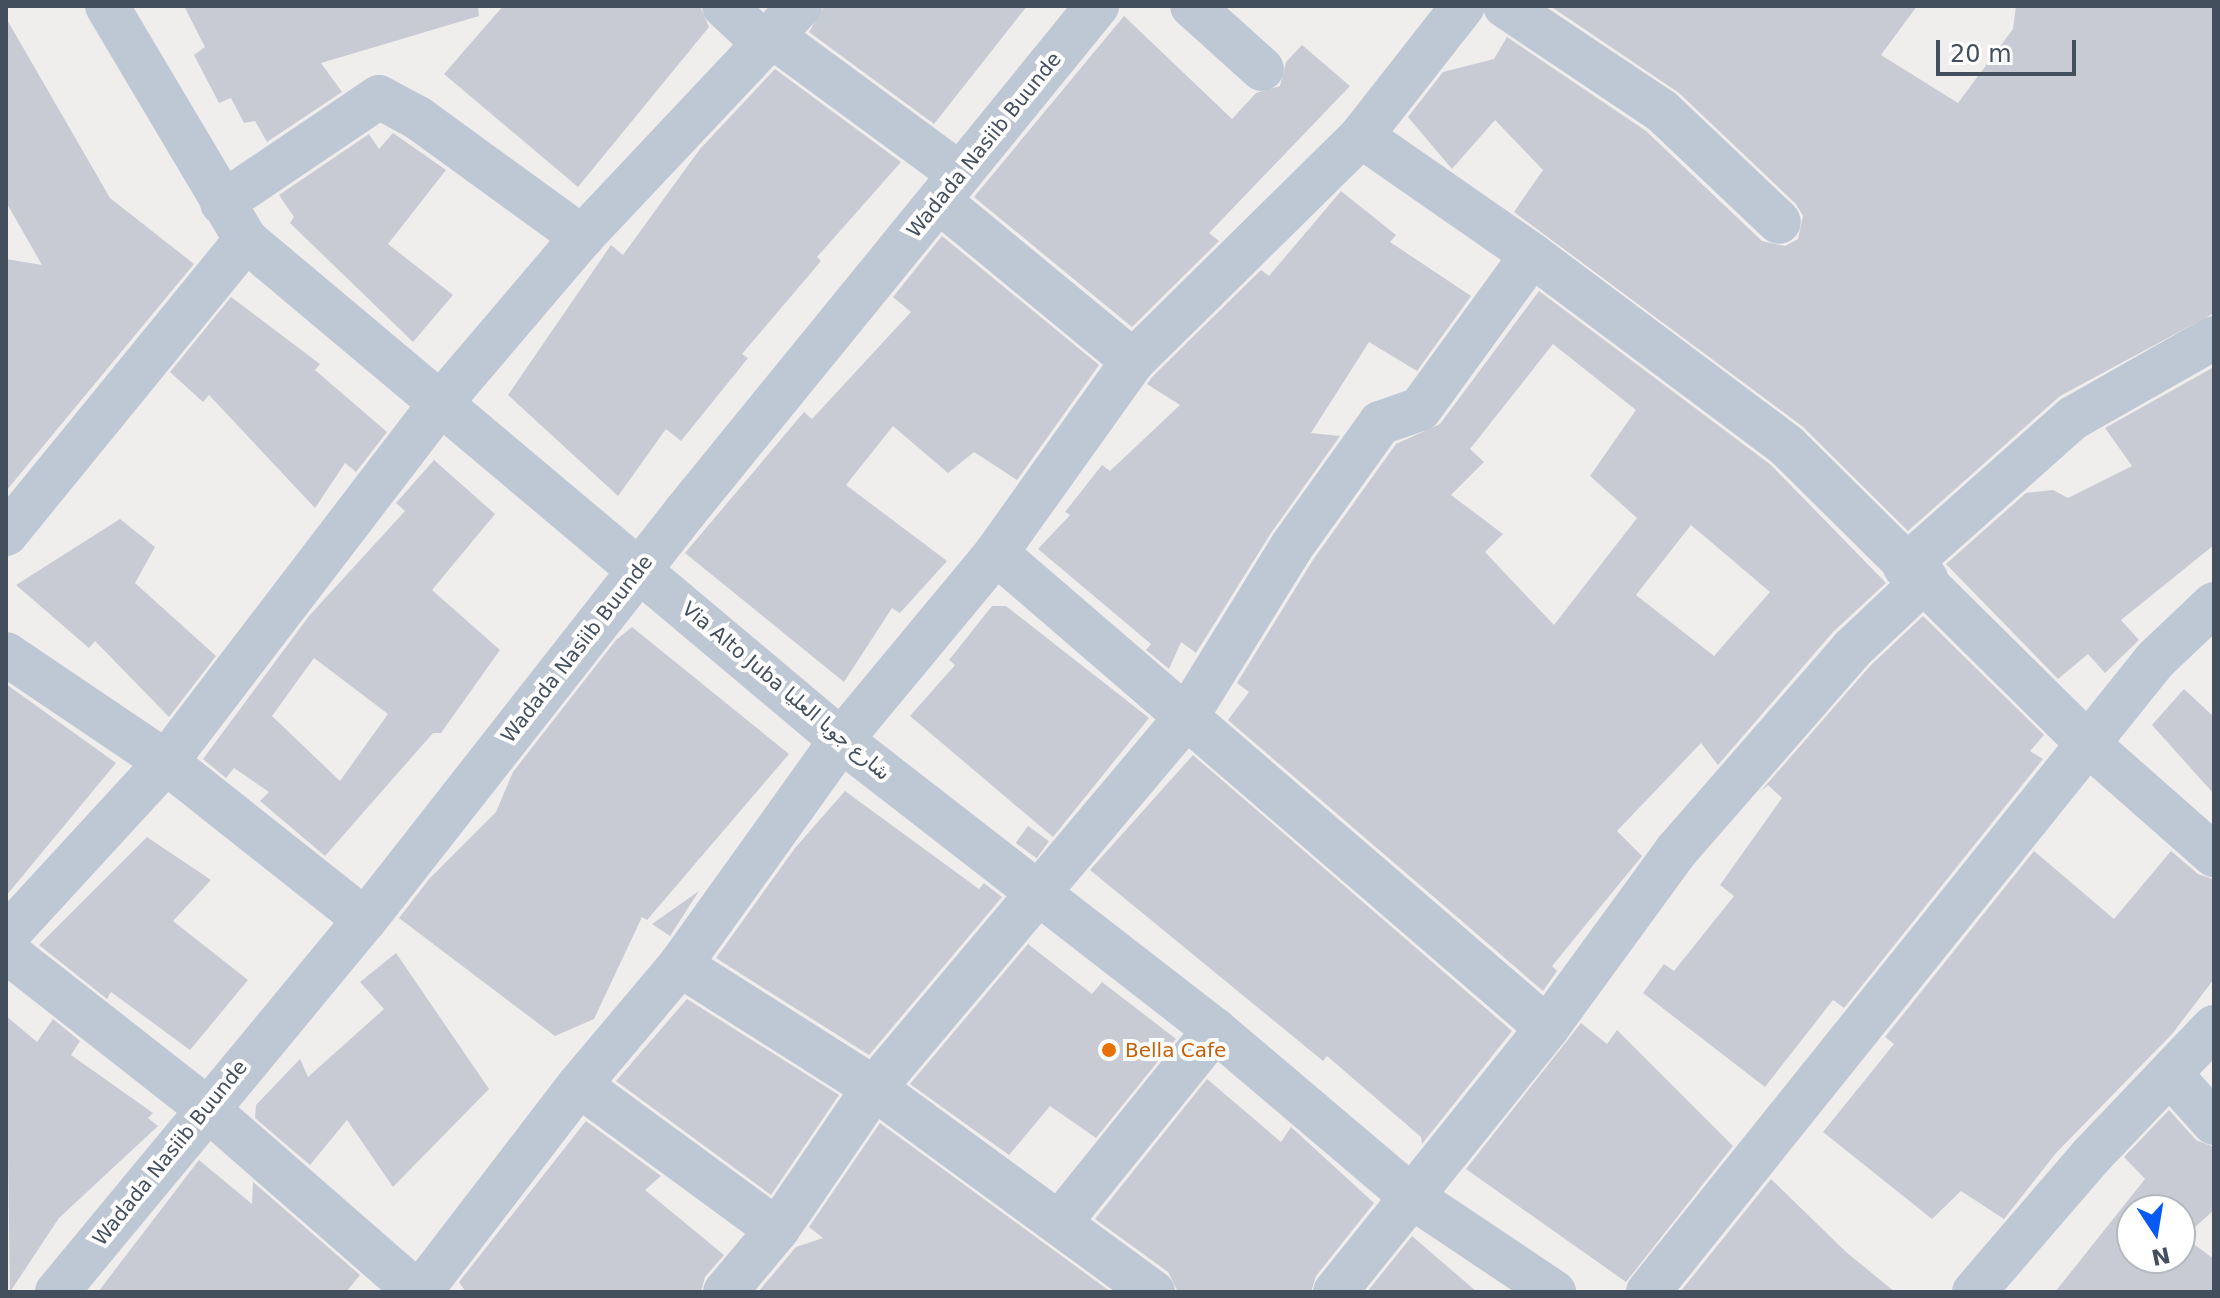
<!DOCTYPE html>
<meta charset="utf-8">
<style>
body{margin:0}
#map{position:relative;width:2220px;height:1298px;overflow:hidden;background:#f0eded;font-family:"DejaVu Sans","Noto Naskh Arabic",sans-serif}
div>[style]{position:absolute}
.building>*{inset:0;background:#c8cbd4;transform-origin:0 0}
.minor>*{height:44px;margin:-22px;padding:0 22px;transform-origin:22px;border-radius:22px;background:#bec8d4}
.tertiary>*{height:44px;margin:-22px;padding:0 22px;transform-origin:22px;border-radius:22px;background:#bec8d4}
.dots>*{width:22px;height:22px;translate:-50% -50%;box-sizing:border-box;border:4px solid #fff;border-radius:50%}
span{translate:-50% -50%;white-space:nowrap;text-align:center;line-height:1.15;-webkit-text-stroke:8px #fff;paint-order:stroke}
.street-label{font-size:20px;color:#434f5d}
.food-label{font-size:20px;color:#c56008}
.left{translate:0 -50%;text-align:left}
.frame{position:absolute;inset:0;border:8px solid #434f5d;pointer-events:none}
.north{position:absolute;left:2116px;top:1194px;width:80px;height:80px;box-sizing:border-box;background:#fff;border:2px solid #b4b9be;border-radius:50%;rotate:168deg;font-size:22px;font-weight:700;line-height:32px;text-align:center;color:#434f5d}
.north::after{content:'';display:block;margin:auto;width:28px;height:36px;background:#045af3;clip-path:polygon(50% 0,100% 100%,50% 72%,0 100%)}
.scale{position:absolute;left:1936px;top:40px;width:140px;height:36px;box-sizing:border-box;border:4px solid #434f5d;border-top:0;padding-left:10px;font-size:24px;line-height:28px;white-space:nowrap;color:#434f5d;-webkit-text-stroke:6px #fff;paint-order:stroke}
</style>
<div id="map">
<div class="building">
<i style="clip-path:polygon(184px 6px,478px 6px,479px 16px,321px 63px,342px 92px,267px 142px,255px 121px,244px 123px,231px 98px,219px 103px,194px 55px,205px 47px)"></i>
<i style="clip-path:polygon(503px 6px,700px 6px,709px 27px,578px 187px,444px 74px)"></i>
<i style="clip-path:polygon(824px 6px,1027px 6px,934px 124px,809px 32px)"></i>
<i style="clip-path:polygon(1550px 6px,1917px 6px,1881px 55px,1958px 103px,2013px 29px,2016px 6px,2214px 6px,2214px 313px,2060px 396px,1908px 531px,1802px 426px,1514px 212px,1543px 170px,1495px 120px,1452px 169px,1408px 117px,1443px 72px,1494px 59px,1507px 37px,1646px 131px,1762px 241px,1785px 246px,1798px 239px,1803px 216px,1796px 204px,1679px 93px)"></i>
<i style="clip-path:polygon(1124px 16px,1232px 119px,1256px 93px,1280px 86px,1286px 62px,1302px 45px,1350px 86px,1209px 233px,1219px 241px,1132px 327px,974px 197px)"></i>
<i style="clip-path:polygon(6px 18px,110px 198px,194px 264px,6px 491px,6px 259px,42px 265px,6px 202px)"></i>
<i style="clip-path:polygon(775px 69px,901px 162px,817px 257px,821px 261px,742px 354px,748px 358px,681px 441px,666px 429px,618px 496px,508px 395px,611px 245px,623px 255px,700px 149px)"></i>
<i style="clip-path:polygon(393px 133px,446px 170px,388px 244px,453px 295px,413px 342px,290px 223px,294px 217px,279px 195px,369px 134px,379px 149px)"></i>
<i style="clip-path:polygon(1341px 191px,1396px 235px,1390px 242px,1471px 296px,1417px 371px,1369px 342px,1311px 433px,1340px 436px,1271px 533px,1196px 653px,1181px 642px,1169px 669px,1146px 650px,1151px 644px,1038px 549px,1070px 515px,1065px 512px,1102px 465px,1110px 471px,1180px 405px,1147px 384px,1152px 377px,1261px 270px,1269px 276px)"></i>
<i style="clip-path:polygon(942px 236px,1099px 365px,1017px 480px,974px 452px,948px 473px,893px 426px,846px 485px,947px 561px,900px 613px,892px 608px,844px 682px,685px 553px,804px 412px,812px 419px,911px 312px,893px 297px)"></i>
<i style="clip-path:polygon(evenodd,1539px 291px,1771px 465px,1886px 583px,1833px 632px,1718px 765px,1701px 743px,1617px 831px,1642px 856px,1552px 966px,1557px 971px,1543px 991px,1228px 720px,1249px 692px,1237px 683px,1313px 560px,1396px 444px,1440px 424px,1539px 291px,1553px 344px,1636px 410px,1590px 476px,1637px 518px,1554px 625px,1485px 552px,1503px 534px,1451px 495px,1484px 462px,1470px 449px,1553px 344px,1539px 291px,1691px 525px,1770px 592px,1714px 656px,1636px 595px,1691px 525px)"></i>
<i style="clip-path:polygon(231px 297px,320px 364px,315px 370px,387px 432px,356px 472px,345px 463px,315px 508px,209px 395px,203px 402px,170px 372px)"></i>
<i style="clip-path:polygon(2214px 367px,2214px 545px,2121px 620px,2139px 640px,2105px 673px,2088px 654px,2058px 679px,1946px 564px,2026px 493px,2053px 490px,2068px 498px,2132px 466px,2105px 428px)"></i>
<i style="clip-path:polygon(evenodd,434px 460px,495px 514px,432px 590px,500px 650px,441px 733px,433px 733px,325px 856px,260px 801px,269px 792px,234px 768px,226px 778px,203px 759px,309px 616px,405px 511px,396px 503px,434px 460px,314px 658px,388px 714px,340px 781px,272px 716px,314px 658px)"></i>
<i style="clip-path:polygon(120px 519px,155px 547px,135px 583px,216px 656px,169px 717px,95px 641px,89px 648px,16px 585px)"></i>
<i style="clip-path:polygon(992px 606px,1006px 606px,1149px 718px,1053px 837px,910px 716px,955px 665px,949px 660px)"></i>
<i style="clip-path:polygon(1923px 616px,2044px 735px,2030px 751px,2043px 759px,1844px 1008px,1833px 1000px,1765px 1087px,1643px 993px,1664px 964px,1674px 971px,1734px 896px,1720px 885px,1782px 798px,1768px 785px,1760px 792px,1870px 666px)"></i>
<i style="clip-path:polygon(632px 627px,789px 754px,647px 920px,642px 917px,594px 1019px,555px 1036px,399px 918px,430px 878px,496px 812px,513px 772px,616px 640px)"></i>
<i style="clip-path:polygon(6px 684px,116px 763px,6px 896px)"></i>
<i style="clip-path:polygon(2184px 689px,2214px 717px,2214px 794px,2152px 725px)"></i>
<i style="clip-path:polygon(1193px 755px,1512px 1031px,1422px 1144px,1421px 1137px,1327px 1056px,1323px 1061px,1090px 870px)"></i>
<i style="clip-path:polygon(845px 791px,979px 889px,984px 883px,1002px 897px,869px 1055px,716px 958px,795px 848px)"></i>
<i style="left:1028px;top:826px;width:26px;height:21px;rotate:36deg"></i>
<i style="clip-path:polygon(147px 837px,211px 880px,173px 921px,248px 980px,190px 1050px,111px 992px,107px 999px,39px 945px)"></i>
<i style="clip-path:polygon(2034px 851px,2114px 919px,2171px 851px,2198px 874px,2213px 879px,2214px 979px,2172px 1034px,2056px 1153px,2004px 1219px,1961px 1191px,1932px 1219px,1823px 1132px,1894px 1044px,1885px 1037px)"></i>
<i style="clip-path:polygon(699px 891px,670px 936px,652px 924px)"></i>
<i style="clip-path:polygon(1028px 944px,1092px 994px,1102px 982px,1176px 1039px,1096px 1138px,1050px 1106px,1009px 1155px,910px 1084px)"></i>
<i style="clip-path:polygon(396px 953px,489px 1089px,393px 1187px,347px 1120px,310px 1165px,255px 1118px,256px 1105px,300px 1059px,308px 1077px,384px 1009px,360px 982px)"></i>
<i style="clip-path:polygon(687px 999px,839px 1095px,771px 1195px,616px 1081px)"></i>
<i style="clip-path:polygon(6px 1016px,37px 1042px,53px 1019px,80px 1041px,71px 1055px,153px 1113px,148px 1118px,158px 1126px,59px 1218px,10px 1292px)"></i>
<i style="clip-path:polygon(1581px 1023px,1607px 1044px,1617px 1030px,1733px 1146px,1626px 1282px,1466px 1169px)"></i>
<i style="clip-path:polygon(1207px 1079px,1281px 1142px,1291px 1127px,1374px 1203px,1316px 1276px,1311px 1292px,1178px 1292px,1168px 1272px,1095px 1219px)"></i>
<i style="clip-path:polygon(evenodd,2169px 1110px,2196px 1140px,2214px 1147px,2214px 1210px,2184px 1237px,2214px 1259px,2214px 1292px,2055px 1292px,2145px 1179px,2124px 1157px,2169px 1110px,2132px 1210px,2180px 1210px,2180px 1258px,2132px 1258px,2132px 1210px)"></i>
<i style="clip-path:polygon(586px 1121px,661px 1176px,645px 1190px,724px 1255px,705px 1277px,701px 1292px,466px 1292px,459px 1282px)"></i>
<i style="clip-path:polygon(880px 1123px,1111px 1292px,758px 1292px,796px 1247px,823px 1238px,809px 1227px)"></i>
<i style="clip-path:polygon(199px 1160px,252px 1204px,253px 1182px,360px 1275px,346px 1292px,98px 1292px)"></i>
<i style="clip-path:polygon(1771px 1179px,1846px 1252px,1895px 1292px,1680px 1292px)"></i>
<i style="clip-path:polygon(1412px 1236px,1477px 1292px,1367px 1292px)"></i>
</div>
<div class="minor">
<i style="left:724px;top:6px;width:56px;rotate:42.8deg"></i>
<i style="left:1192px;top:6px;width:94px;rotate:42deg"></i>
<i style="left:1505px;top:6px;width:189px;rotate:33.8deg"></i>
<i style="left:1662px;top:111px;width:161px;rotate:43.5deg"></i>
<i style="left:772px;top:36px;width:233px;rotate:36.3deg"></i>
<i style="left:1361px;top:136px;width:208px;rotate:34.8deg"></i>
<i style="left:1532px;top:255px;width:319px;rotate:36.8deg"></i>
<i style="left:1787px;top:446px;width:424px;rotate:44.7deg"></i>
<i style="left:2088px;top:744px;width:168px;rotate:41.4deg"></i>
<i style="left:939px;top:201px;width:251px;rotate:39.5deg"></i>
<i style="left:222px;top:203px;width:189px;rotate:-34deg"></i>
<i style="left:379px;top:97px;width:44px;rotate:28.3deg"></i>
<i style="left:418px;top:118px;width:203px;rotate:36deg"></i>
<i style="left:6px;top:534px;width:380px;rotate:-50.8deg"></i>
<i style="left:996px;top:553px;width:727px;rotate:40.76deg"></i>
<i style="left:1905px;top:567px;width:225px;rotate:-41.6deg"></i>
<i style="left:2073px;top:418px;width:162px;rotate:-29.6deg"></i>
<i style="left:6px;top:654px;width:193px;rotate:34deg"></i>
<i style="left:166px;top:762px;width:254px;rotate:38.4deg"></i>
<i style="left:6px;top:936px;width:236px;rotate:-47.4deg"></i>
<i style="left:166px;top:762px;width:449px;rotate:-52.6deg"></i>
<i style="left:439px;top:405px;width:221px;rotate:-49.6deg"></i>
<i style="left:582px;top:237px;width:318px;rotate:-46.7deg"></i>
<i style="left:6px;top:951px;width:253px;rotate:38.1deg"></i>
<i style="left:205px;top:1107px;width:281px;rotate:41.1deg"></i>
<i style="left:680px;top:965px;width:230px;rotate:32.4deg"></i>
<i style="left:874px;top:1088px;width:346px;rotate:36.2deg"></i>
<i style="left:2172px;top:1076px;width:63px;rotate:48.2deg"></i>
<i style="left:579px;top:1085px;width:245px;rotate:36.2deg"></i>
<i style="left:1060px;top:1222px;width:247px;rotate:-51.1deg"></i>
<i style="left:420px;top:1292px;width:261px;rotate:-52.5deg"></i>
<i style="left:579px;top:1085px;width:157px;rotate:-49.9deg"></i>
<i style="left:680px;top:965px;width:277px;rotate:-54.4deg"></i>
<i style="left:841px;top:740px;width:243px;rotate:-50.3deg"></i>
<i style="left:996px;top:553px;width:236px;rotate:-54.5deg"></i>
<i style="left:1133px;top:361px;width:320px;rotate:-44.6deg"></i>
<i style="left:1361px;top:136px;width:165px;rotate:-51.9deg"></i>
<i style="left:725px;top:1292px;width:81px;rotate:-50deg"></i>
<i style="left:777px;top:1230px;width:172px;rotate:-55.7deg"></i>
<i style="left:874px;top:1088px;width:486px;rotate:-49.9deg"></i>
<i style="left:1187px;top:716px;width:200px;rotate:-58.3deg"></i>
<i style="left:1292px;top:546px;width:151px;rotate:-54.4deg"></i>
<i style="left:1380px;top:423px;width:42px;rotate:-19.3deg"></i>
<i style="left:1420px;top:409px;width:190px;rotate:-54deg"></i>
<i style="left:1335px;top:1292px;width:339px;rotate:-51.2deg"></i>
<i style="left:1547px;top:1028px;width:219px;rotate:-53.9deg"></i>
<i style="left:1676px;top:851px;width:268px;rotate:-48.9deg"></i>
<i style="left:1852px;top:649px;width:102px;rotate:-43.4deg"></i>
<i style="left:1648px;top:1292px;width:810px;rotate:-51.26deg"></i>
<i style="left:2155px;top:660px;width:81px;rotate:-43.5deg"></i>
<i style="left:1974px;top:1292px;width:179px;rotate:-49.3deg"></i>
<i style="left:2091px;top:1156px;width:178px;rotate:-46.4deg"></i>
</div>
<div class="tertiary">
<i style="left:107px;top:6px;width:272px;rotate:59.3deg"></i>
<i style="left:246px;top:240px;width:777px;rotate:40.04deg"></i>
<i style="left:841px;top:740px;width:473px;rotate:37.8deg"></i>
<i style="left:1215px;top:1030px;width:258px;rotate:40.3deg"></i>
<i style="left:1412px;top:1197px;width:171px;rotate:33.8deg"></i>
<i style="left:57px;top:1292px;width:483px;rotate:-50.4deg"></i>
<i style="left:365px;top:920px;width:519px;rotate:-51.89deg"></i>
<i style="left:685px;top:512px;width:653px;rotate:-50.85deg"></i>
</div>
<div class="dots">
<i style="left:1109px;top:1050px;background:#e8710a"></i>
</div>
<div class="street-label">
<span style="left:984px;top:145px;rotate:-51deg">Wadada Nasiib Buunde</span>
<span style="left:577px;top:649px;rotate:-52deg">Wadada Nasiib Buunde</span>
<span style="left:786px;top:691px;rotate:40deg">Via Alto Juba شارع جوبا العليا</span>
<span style="left:170px;top:1153px;rotate:-51deg">Wadada Nasiib Buunde</span>
</div>
<div class="food-label">
<span class="left" style="left:1125px;top:1050px">Bella Cafe</span>
</div>
<div class="frame"></div>
<div class="north">N</div>
<div class="scale">20 m</div>
</div>
